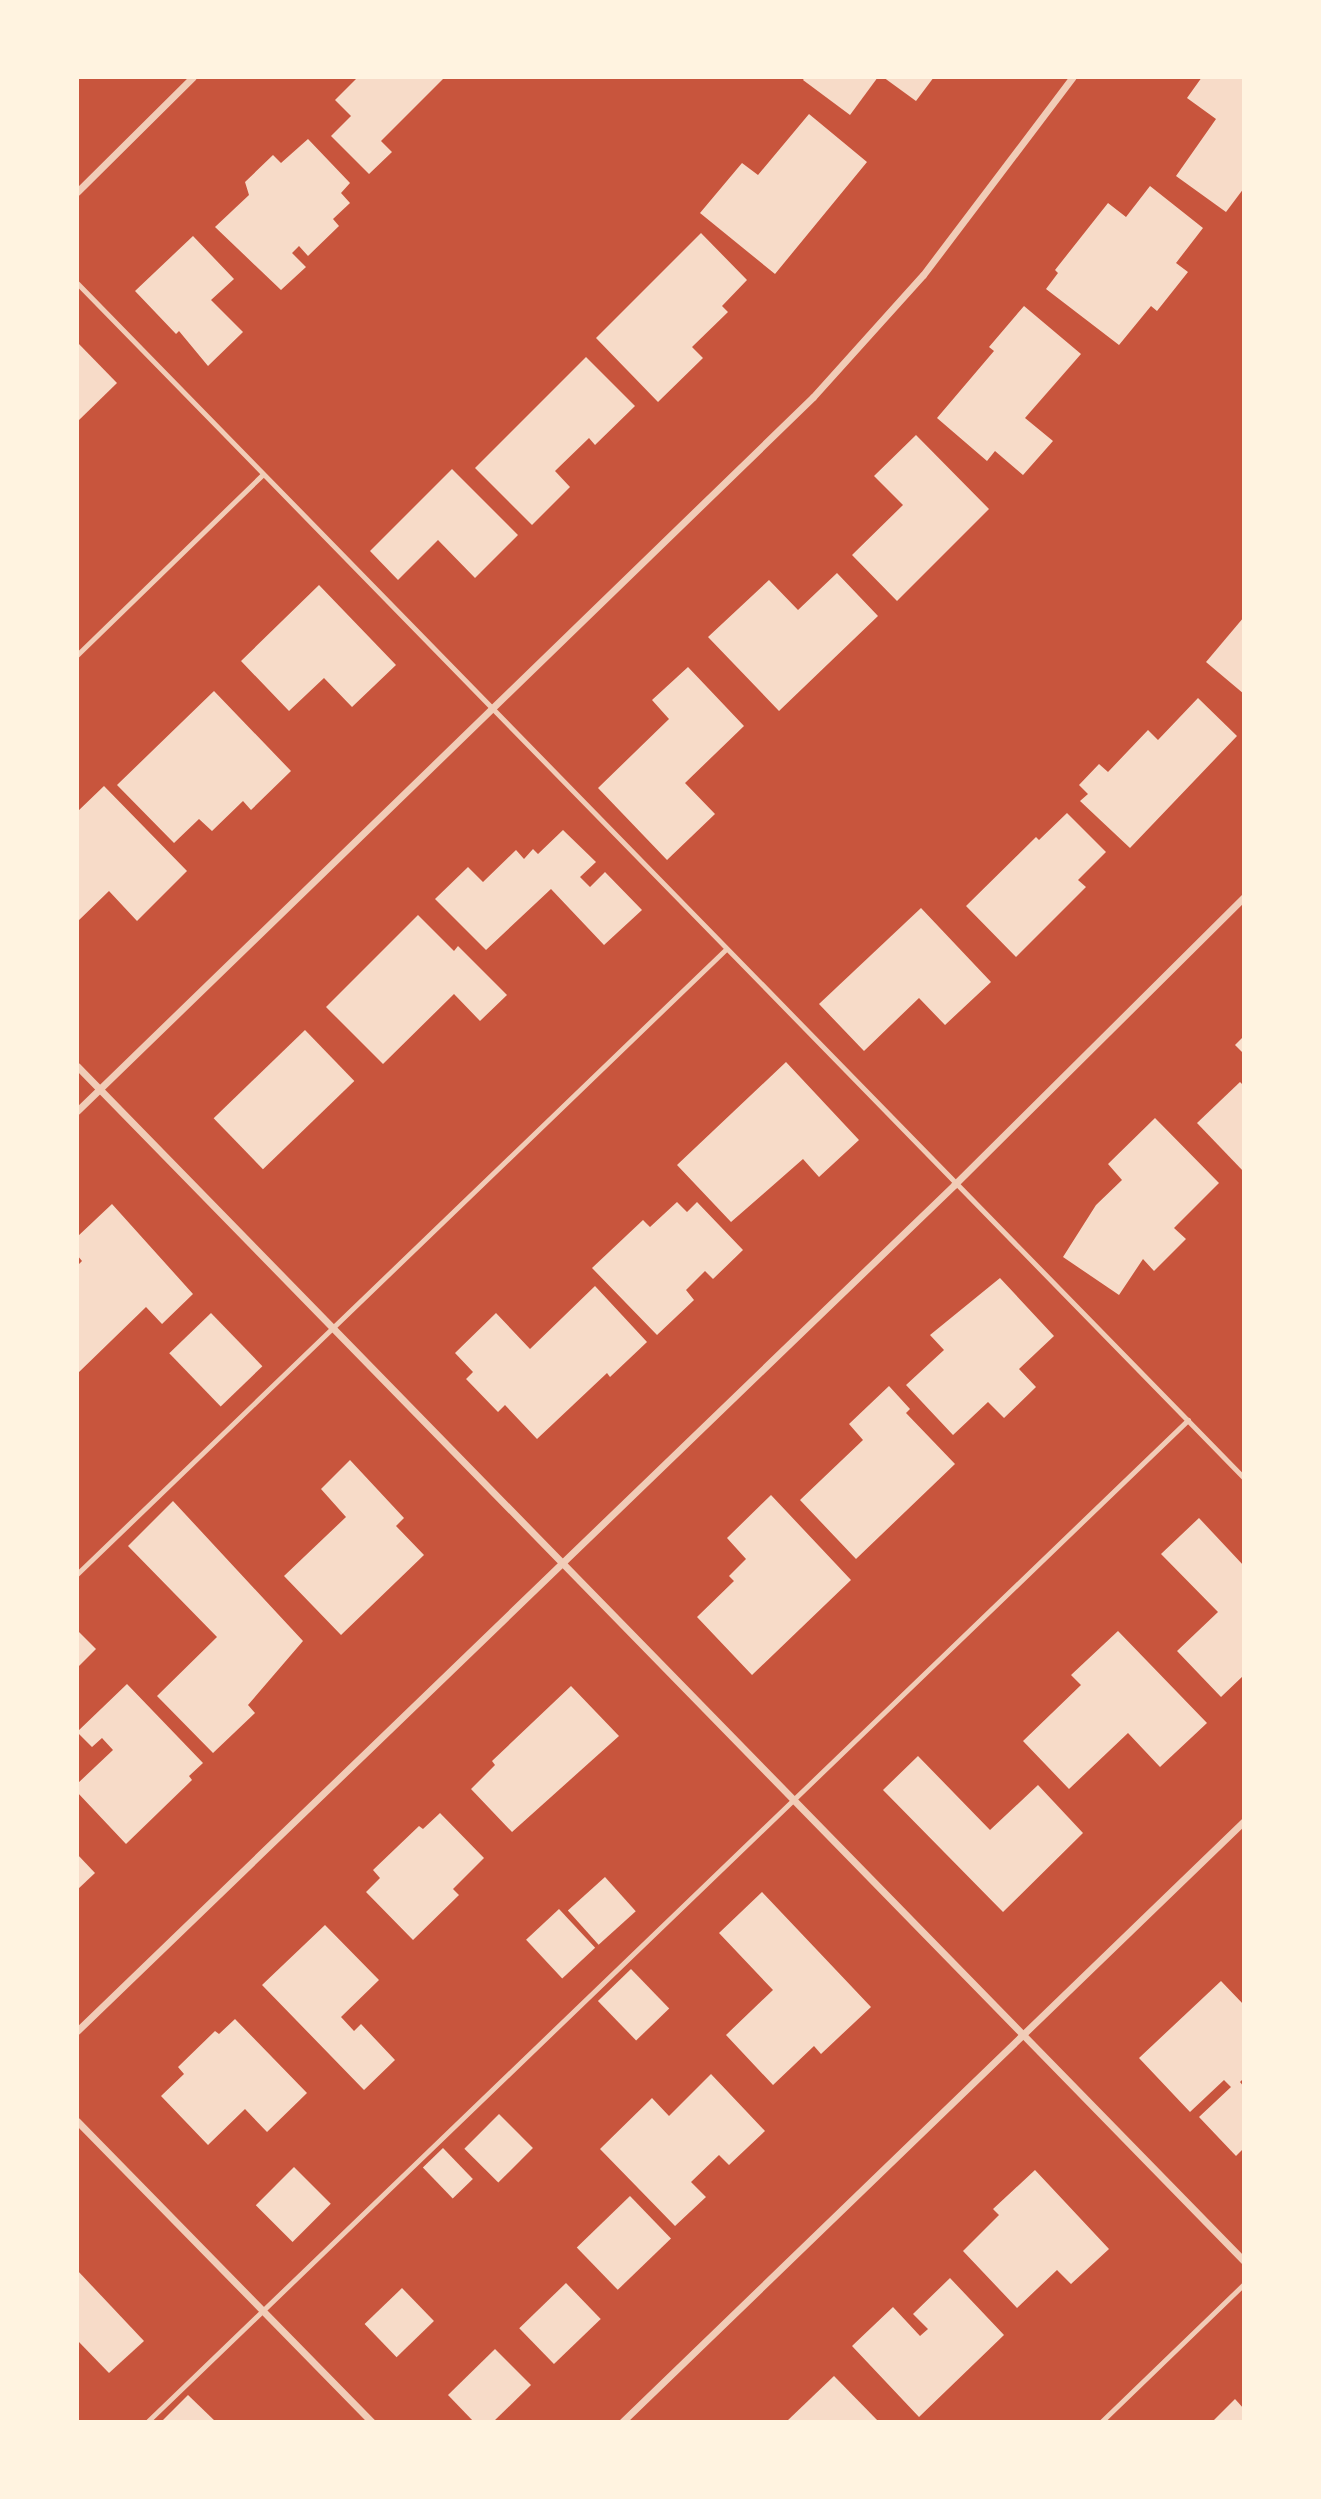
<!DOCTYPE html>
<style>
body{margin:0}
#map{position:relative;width:1321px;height:2499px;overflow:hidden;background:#c8553d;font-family:Georgia,serif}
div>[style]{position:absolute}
.building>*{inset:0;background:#f7dbc8;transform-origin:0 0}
.service>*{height:5px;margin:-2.5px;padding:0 2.5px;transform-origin:2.5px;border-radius:2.5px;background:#f1ccb7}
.minor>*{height:7px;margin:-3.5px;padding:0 3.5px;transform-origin:3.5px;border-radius:3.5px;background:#f1ccb7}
span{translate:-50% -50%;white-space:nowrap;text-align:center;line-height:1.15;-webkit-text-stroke:7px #fff3e0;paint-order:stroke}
.frame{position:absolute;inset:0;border:79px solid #fff3e0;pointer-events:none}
</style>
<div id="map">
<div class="building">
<i style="clip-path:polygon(358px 77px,445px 77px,381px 141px,392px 152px,369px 174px,331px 136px,351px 116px,335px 100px)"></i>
<i style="clip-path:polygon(805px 77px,878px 77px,850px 115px,803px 80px)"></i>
<i style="clip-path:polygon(883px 77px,934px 77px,916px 101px)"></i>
<i style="clip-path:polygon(1202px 77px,1244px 77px,1244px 188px,1226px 212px,1176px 176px,1216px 119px,1187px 98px)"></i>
<i style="clip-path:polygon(809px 114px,867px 162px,775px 274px,700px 213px,742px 163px,758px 175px)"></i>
<i style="clip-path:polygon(308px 139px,350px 183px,341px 193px,350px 203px,333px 219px,339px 226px,308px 256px,299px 246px,292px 253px,306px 267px,281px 290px,215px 227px,249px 195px,245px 182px,273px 155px,281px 163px)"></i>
<i style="clip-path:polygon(1150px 186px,1203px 228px,1176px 263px,1188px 272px,1157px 311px,1151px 306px,1119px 345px,1046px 289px,1058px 273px,1055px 270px,1108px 203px,1126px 217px)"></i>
<i style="clip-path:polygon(701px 233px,747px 280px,722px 306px,728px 312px,692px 347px,703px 358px,658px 402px,596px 338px)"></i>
<i style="clip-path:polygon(193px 236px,234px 279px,211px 300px,243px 332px,208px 366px,179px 331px,176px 334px,135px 291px)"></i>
<i style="clip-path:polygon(1024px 306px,1081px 354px,1025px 418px,1053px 441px,1023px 475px,995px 451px,987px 461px,937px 418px,994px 351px,989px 347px)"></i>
<i style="clip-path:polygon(77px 342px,117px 383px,77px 422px)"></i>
<i style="clip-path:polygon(586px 357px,635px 406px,595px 445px,589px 438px,555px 471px,570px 487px,532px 525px,475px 468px)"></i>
<i style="clip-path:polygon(916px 435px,989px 509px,897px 601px,852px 555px,903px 505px,874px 476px)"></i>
<i style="clip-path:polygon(452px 469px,518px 535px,475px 578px,438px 540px,398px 580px,370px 551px)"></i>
<i style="clip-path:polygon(837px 573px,878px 616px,779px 711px,708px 637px,769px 580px,798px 610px)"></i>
<i style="clip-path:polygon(319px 585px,396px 665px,352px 707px,324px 678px,289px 711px,241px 661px)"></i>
<i style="clip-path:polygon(1244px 617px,1244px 694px,1206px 662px)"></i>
<i style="clip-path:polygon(688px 667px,744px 726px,685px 783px,715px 814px,667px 860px,598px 788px,669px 719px,652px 700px)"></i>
<i style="clip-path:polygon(214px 691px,291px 771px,251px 810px,243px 801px,212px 831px,199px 819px,174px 843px,117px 785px)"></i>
<i style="clip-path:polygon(1198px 698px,1237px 736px,1130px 848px,1080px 801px,1088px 794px,1079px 785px,1099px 764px,1108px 772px,1148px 730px,1158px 740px)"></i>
<i style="clip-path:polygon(104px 786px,187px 871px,137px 921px,109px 891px,77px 922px,77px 812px)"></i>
<i style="clip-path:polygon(1067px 813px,1106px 852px,1078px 880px,1086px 887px,1016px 957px,966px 906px,1036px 837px,1039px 840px)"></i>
<i style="clip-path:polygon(563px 830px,596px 862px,580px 877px,590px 887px,605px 872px,642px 910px,604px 945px,551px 889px,486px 950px,435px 899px,468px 867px,483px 882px,516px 850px,524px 859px,533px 849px,538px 854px)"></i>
<i style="clip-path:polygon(921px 908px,991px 982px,945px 1025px,919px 998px,864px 1051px,819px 1004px)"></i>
<i style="clip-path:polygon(418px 915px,454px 951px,458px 946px,507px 995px,480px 1021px,454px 994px,383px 1064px,326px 1007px)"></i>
<i style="left:305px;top:1030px;width:71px;height:127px;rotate:46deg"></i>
<i style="clip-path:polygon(1244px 1036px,1244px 1054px,1235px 1045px)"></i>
<i style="clip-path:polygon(786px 1062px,859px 1140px,819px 1177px,803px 1159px,731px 1222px,677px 1165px)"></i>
<i style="clip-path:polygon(1240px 1082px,1244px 1086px,1244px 1172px,1197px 1123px)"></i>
<i style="clip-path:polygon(1155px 1118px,1219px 1183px,1174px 1228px,1186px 1239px,1154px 1271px,1143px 1259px,1119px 1295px,1063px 1257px,1096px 1205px,1122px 1180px,1108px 1164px)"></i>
<i style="clip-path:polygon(677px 1202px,687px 1212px,697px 1202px,743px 1250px,713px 1279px,705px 1271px,686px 1290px,694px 1300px,657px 1335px,592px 1268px,643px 1220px,650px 1227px)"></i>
<i style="clip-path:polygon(112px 1204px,193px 1294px,162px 1324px,146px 1307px,77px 1374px,77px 1266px,82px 1261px,77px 1255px,77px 1237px)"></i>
<i style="clip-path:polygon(1000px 1278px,1054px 1336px,1019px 1369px,1036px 1387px,1004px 1418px,988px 1402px,953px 1435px,906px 1385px,944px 1350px,930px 1335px)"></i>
<i style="clip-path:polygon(595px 1286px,647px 1342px,610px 1377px,607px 1373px,537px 1439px,505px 1405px,498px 1412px,466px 1379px,473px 1372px,455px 1353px,496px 1313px,530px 1349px)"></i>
<i style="left:211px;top:1313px;width:74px;height:58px;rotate:46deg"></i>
<i style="clip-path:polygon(889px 1386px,910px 1409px,906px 1413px,955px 1464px,856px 1559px,800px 1500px,863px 1440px,849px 1424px)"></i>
<i style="clip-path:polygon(350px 1460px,404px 1518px,396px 1526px,424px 1555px,341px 1635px,284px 1576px,346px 1517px,321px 1489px)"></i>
<i style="clip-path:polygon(771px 1495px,851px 1580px,752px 1675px,697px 1617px,734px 1581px,729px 1576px,746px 1559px,727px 1538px)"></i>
<i style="clip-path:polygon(173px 1501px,303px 1641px,248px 1705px,255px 1713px,213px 1753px,157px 1696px,217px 1637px,128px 1546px)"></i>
<i style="clip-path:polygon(1199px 1518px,1244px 1566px,1244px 1675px,1221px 1697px,1177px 1651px,1218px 1612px,1161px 1554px)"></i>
<i style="clip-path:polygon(77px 1630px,96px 1649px,77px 1668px)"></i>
<i style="clip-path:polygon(1118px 1631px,1207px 1723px,1160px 1767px,1128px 1733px,1069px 1789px,1023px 1741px,1081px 1685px,1071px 1675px)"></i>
<i style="clip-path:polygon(127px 1684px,203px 1763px,189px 1776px,192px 1780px,126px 1844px,77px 1792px,77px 1784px,113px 1750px,102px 1738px,92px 1747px,77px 1732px)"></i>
<i style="clip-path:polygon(571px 1686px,619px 1736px,512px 1832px,471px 1789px,495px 1765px,492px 1761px)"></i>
<i style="clip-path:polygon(918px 1756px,990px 1830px,1038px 1785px,1083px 1833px,1003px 1912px,883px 1790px)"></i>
<i style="clip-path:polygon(440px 1813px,484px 1858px,453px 1889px,459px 1895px,413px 1940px,366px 1892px,380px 1878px,373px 1870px,419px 1826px,423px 1829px)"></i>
<i style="clip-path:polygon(77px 1854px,95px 1873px,77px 1890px)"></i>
<i style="left:605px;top:1877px;width:46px;height:50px;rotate:48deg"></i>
<i style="clip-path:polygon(762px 1892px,871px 2007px,821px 2054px,814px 2046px,773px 2085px,726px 2035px,773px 1990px,719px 1933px)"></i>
<i style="left:559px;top:1909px;width:53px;height:45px;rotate:47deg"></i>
<i style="clip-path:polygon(325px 1925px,379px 1980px,341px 2017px,354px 2031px,361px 2024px,395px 2060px,364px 2090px,262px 1985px)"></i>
<i style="left:631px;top:1969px;width:55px;height:46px;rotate:46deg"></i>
<i style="clip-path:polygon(1221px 1981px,1244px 2005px,1244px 2078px,1240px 2082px,1244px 2087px,1244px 2148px,1236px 2156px,1199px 2117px,1231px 2087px,1224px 2080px,1190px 2112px,1139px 2058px)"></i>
<i style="clip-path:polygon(235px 2019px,307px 2093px,267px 2132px,245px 2109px,208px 2145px,161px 2096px,184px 2074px,178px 2067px,215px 2031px,219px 2034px)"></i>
<i style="clip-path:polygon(711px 2074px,765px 2131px,729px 2165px,719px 2155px,691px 2182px,706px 2197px,675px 2226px,600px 2149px,652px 2098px,669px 2116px)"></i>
<i style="left:499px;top:2114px;width:48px;height:49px;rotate:45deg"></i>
<i style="left:443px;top:2148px;width:43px;height:28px;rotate:46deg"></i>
<i style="left:294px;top:2167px;width:52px;height:54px;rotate:45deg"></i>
<i style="clip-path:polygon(1035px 2170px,1109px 2249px,1071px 2284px,1057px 2270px,1017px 2308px,963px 2251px,999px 2215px,993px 2209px)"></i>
<i style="left:630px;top:2196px;width:59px;height:74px;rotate:46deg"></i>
<i style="clip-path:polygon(77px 2270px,144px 2341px,109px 2373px,77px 2340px)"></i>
<i style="clip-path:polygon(950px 2278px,1004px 2335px,919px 2417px,852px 2346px,893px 2307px,920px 2336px,928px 2329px,913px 2314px)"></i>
<i style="left:566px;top:2283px;width:50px;height:65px;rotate:46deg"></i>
<i style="left:402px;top:2288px;width:46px;height:52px;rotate:46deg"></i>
<i style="clip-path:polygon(495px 2349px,531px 2385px,493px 2422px,474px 2422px,448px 2395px)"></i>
<i style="clip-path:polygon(834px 2376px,879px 2422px,786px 2422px)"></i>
<i style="clip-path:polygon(188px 2395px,216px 2422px,161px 2422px)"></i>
<i style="clip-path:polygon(1235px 2399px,1244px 2409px,1244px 2422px,1212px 2422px)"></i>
</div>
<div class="service">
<i style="left:77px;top:283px;width:1670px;rotate:45.68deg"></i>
<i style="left:77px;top:655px;width:258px;rotate:-44.2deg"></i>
<i style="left:77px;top:1574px;width:900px;rotate:-43.92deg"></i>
<i style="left:147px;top:2422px;width:1445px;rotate:-43.91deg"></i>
<i style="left:1101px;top:2422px;width:199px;rotate:-44deg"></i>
</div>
<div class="minor">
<i style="left:77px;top:192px;width:163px;rotate:-44.8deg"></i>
<i style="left:77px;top:1066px;width:1670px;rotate:45.68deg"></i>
<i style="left:77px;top:1111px;width:1025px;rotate:-44.13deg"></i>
<i style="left:813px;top:397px;width:164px;rotate:-48deg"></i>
<i style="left:923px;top:275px;width:248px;rotate:-52.9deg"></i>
<i style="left:77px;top:2031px;width:1219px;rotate:-43.97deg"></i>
<i style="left:954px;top:1185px;width:409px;rotate:-44.8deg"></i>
<i style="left:77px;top:2121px;width:421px;rotate:45.6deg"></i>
<i style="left:622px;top:2422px;width:865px;rotate:-44.02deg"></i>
</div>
<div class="frame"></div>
</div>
